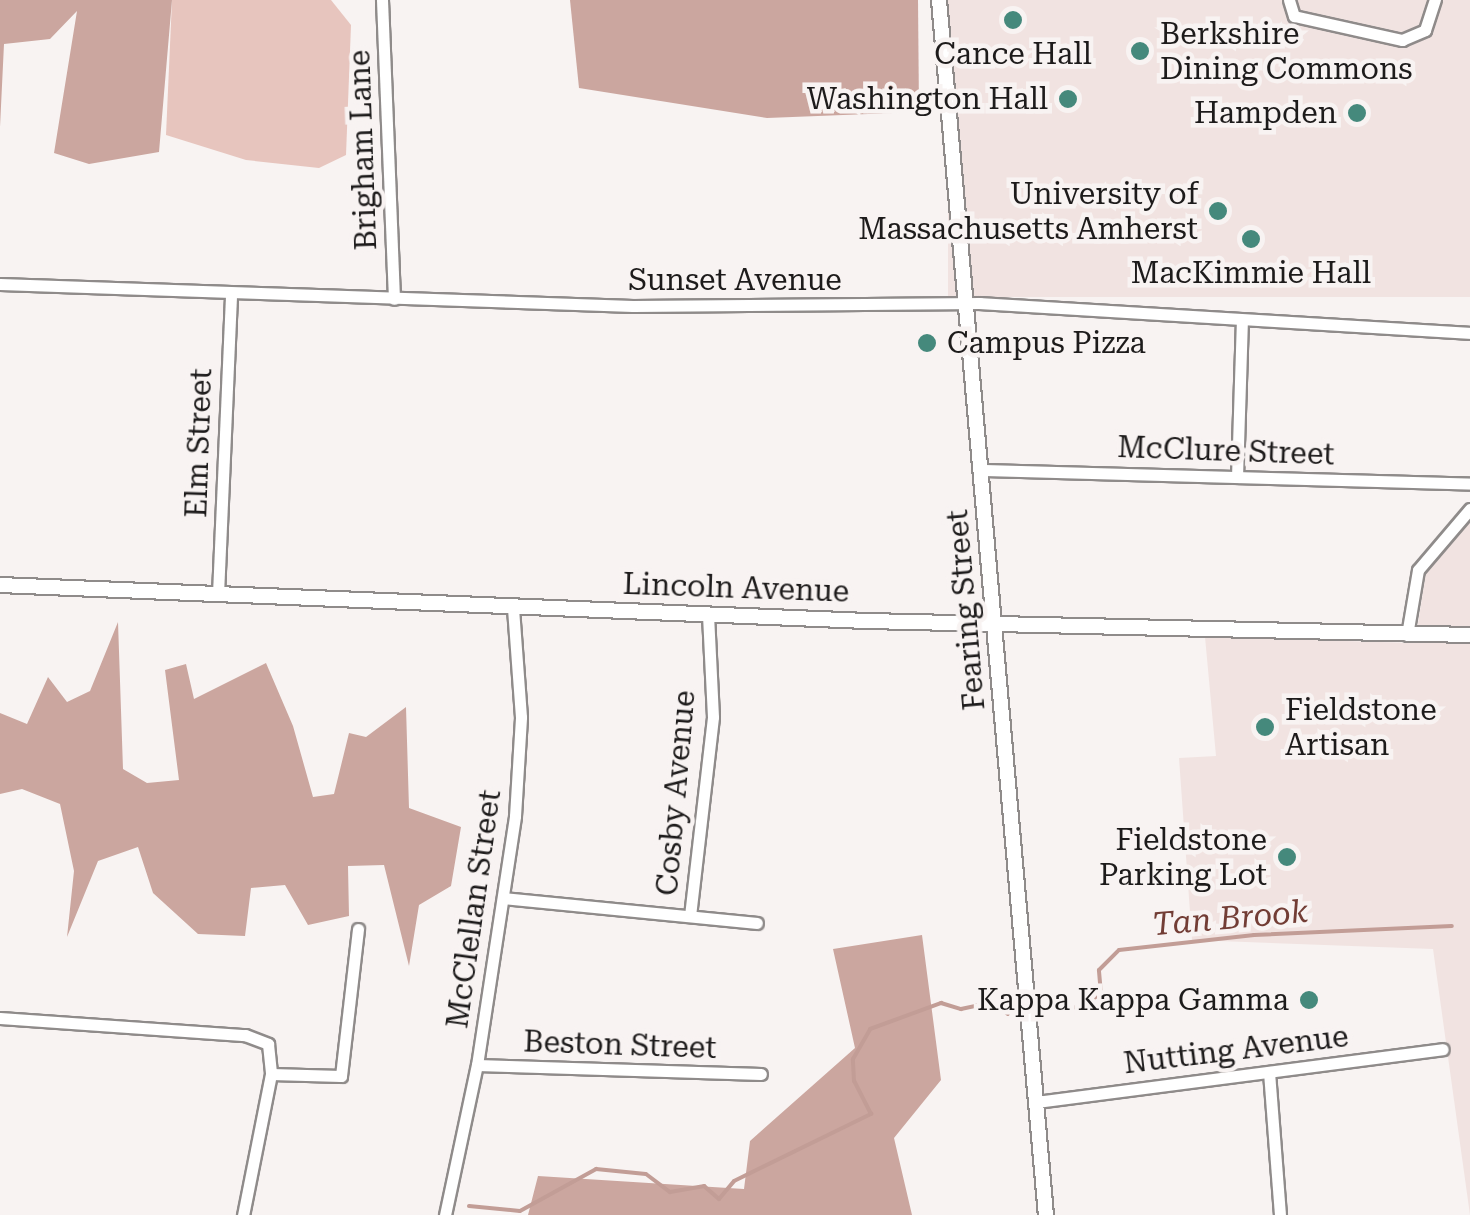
<!DOCTYPE html>
<style>
body{margin:0}
#map{position:relative;width:1470px;height:1215px;overflow:hidden;background:#f8f3f2;font-family:"Roboto Serif",serif}
div>[style]{position:absolute}
.built>*{inset:0;background:#f1e3e1;transform-origin:0 0}
.green>*{inset:0;background:#e7c5be}
.forest>*{inset:0;background:#cba69f}
.stream>*{height:4px;margin:-2px;padding:0 2px;transform-origin:2px;border-radius:2px;background:#c29d96}
.roads{filter:drop-shadow(2px 0 #8f8b8a) drop-shadow(-2px 0 #8f8b8a) drop-shadow(0 2px #8f8b8a) drop-shadow(0 -2px #8f8b8a)}
.minor>*{height:11px;margin:-5.5px;padding:0 5.5px;transform-origin:5.5px;border-radius:5.5px;background:#fff}
.tertiary>*{height:14px;margin:-7px;padding:0 7px;transform-origin:7px;border-radius:7px;background:#fff}
.dots>*{width:28px;height:28px;translate:-50% -50%;box-sizing:border-box;border:5px solid #f8f3f2;border-radius:50%}
span{translate:-50% -50%;white-space:nowrap;text-align:center;line-height:1.15;-webkit-text-stroke:9px #f8f3f2;paint-order:stroke}
.poi-label{font-size:30px;color:#1d1b1b}
.left{translate:0 -50%;text-align:left}
.right{translate:-100% -50%;text-align:right}
.street-label{font-size:30px;color:#1d1b1b}
.water-label{font-size:32px;color:#723d35;font-style:italic}
</style>
<div id="map">
<div class="built">
<i style="left:948px;top:0;width:522px;height:297px"></i>
<i style="clip-path:polygon(1470px 520px,1470px 1215px,1433px 949px,1192px 940px,1179px 758px,1216px 756px,1205px 637px,1415px 643px,1426px 572px)"></i>
</div>
<div class="green">
<i style="clip-path:polygon(172px 0,331px 0,351px 25px,346px 155px,319px 168px,246px 160px,166px 135px)"></i>
</div>
<div class="forest">
<i style="clip-path:polygon(0 0,172px 0,159px 152px,89px 164px,54px 153px,77px 11px,50px 39px,4px 44px,0 127px)"></i>
<i style="clip-path:polygon(570px 0,918px 0,919px 112px,767px 118px,579px 88px)"></i>
<i style="clip-path:polygon(118px 622px,123px 769px,147px 783px,179px 780px,165px 670px,186px 664px,194px 699px,266px 663px,293px 726px,313px 797px,334px 794px,349px 733px,366px 737px,406px 707px,409px 808px,461px 827px,451px 886px,419px 905px,409px 966px,384px 865px,348px 866px,349px 916px,308px 925px,285px 885px,251px 888px,245px 936px,198px 934px,153px 893px,138px 847px,98px 861px,67px 937px,74px 871px,60px 804px,22px 789px,0 794px,0 713px,27px 724px,48px 677px,67px 702px,90px 691px)"></i>
<i style="clip-path:polygon(922px 935px,941px 1080px,894px 1138px,912px 1215px,528px 1215px,538px 1176px,744px 1189px,750px 1141px,855px 1048px,833px 949px)"></i>
</div>
<div class="stream">
<i style="left:1051px;top:1009px;width:28px;rotate:-4deg"></i>
<i style="left:1079px;top:1007px;width:26px;rotate:-31deg"></i>
<i style="left:1101px;top:994px;width:24px;rotate:-95deg"></i>
<i style="left:1099px;top:970px;width:28px;rotate:-45deg"></i>
<i style="left:1119px;top:950px;width:136px;rotate:-6.3deg"></i>
<i style="left:1254px;top:935px;width:198px;rotate:-2.6deg"></i>
<i style="left:469px;top:1206px;width:51px;rotate:5.6deg"></i>
<i style="left:520px;top:1211px;width:87px;rotate:-28.9deg"></i>
<i style="left:596px;top:1169px;width:50px;rotate:5.7deg"></i>
<i style="left:646px;top:1174px;width:30px;rotate:37deg"></i>
<i style="left:670px;top:1192px;width:35px;rotate:-10deg"></i>
<i style="left:704px;top:1186px;width:20px;rotate:41deg"></i>
<i style="left:719px;top:1199px;width:23px;rotate:-50deg"></i>
<i style="left:734px;top:1181px;width:153px;rotate:-26.1deg"></i>
<i style="left:871px;top:1114px;width:37px;rotate:-117deg"></i>
<i style="left:854px;top:1081px;width:22px;rotate:-93deg"></i>
<i style="left:853px;top:1059px;width:34px;rotate:-60deg"></i>
<i style="left:870px;top:1029px;width:76px;rotate:-20.1deg"></i>
<i style="left:941px;top:1003px;width:21px;rotate:17deg"></i>
<i style="left:961px;top:1009px;width:33px;rotate:-12deg"></i>
<i style="left:993px;top:1002px;width:19px;rotate:39deg"></i>
</div>
<div class="roads">
<div class="minor">
<i style="left:382px;top:0;width:299px;rotate:87.7deg"></i>
<i style="left:1289px;top:0;width:17px;rotate:73deg"></i>
<i style="left:1294px;top:16px;width:111px;rotate:12.5deg"></i>
<i style="left:1402px;top:40px;width:25px;rotate:-23deg"></i>
<i style="left:1425px;top:30px;width:32px;rotate:-72deg"></i>
<i style="left:0;top:284px;width:633px;rotate:1.99deg"></i>
<i style="left:633px;top:306px;width:347px;rotate:-0.5deg"></i>
<i style="left:980px;top:303px;width:491px;rotate:3.5deg"></i>
<i style="left:981px;top:470px;width:489px;rotate:1.6deg"></i>
<i style="left:1237px;top:477px;width:157px;rotate:-88.2deg"></i>
<i style="left:218px;top:594px;width:298px;rotate:-87.5deg"></i>
<i style="left:1407px;top:635px;width:66px;rotate:-80.4deg"></i>
<i style="left:1418px;top:570px;width:80px;rotate:-49.6deg"></i>
<i style="left:503px;top:898px;width:255px;rotate:5.6deg"></i>
<i style="left:690px;top:916px;width:200px;rotate:-83.4deg"></i>
<i style="left:713px;top:717px;width:103px;rotate:-92.8deg"></i>
<i style="left:0;top:1018px;width:246px;rotate:4deg"></i>
<i style="left:245px;top:1035px;width:25px;rotate:21deg"></i>
<i style="left:268px;top:1044px;width:30px;rotate:84deg"></i>
<i style="left:271px;top:1074px;width:144px;rotate:101.2deg"></i>
<i style="left:477px;top:1065px;width:284px;rotate:1.8deg"></i>
<i style="left:1269px;top:1072px;width:143px;rotate:85.6deg"></i>
<i style="left:271px;top:1074px;width:70px;rotate:1.6deg"></i>
<i style="left:341px;top:1076px;width:148px;rotate:-83.4deg"></i>
<i style="left:1036px;top:1102px;width:410px;rotate:-7.4deg"></i>
<i style="left:445px;top:1215px;width:153px;rotate:-78deg"></i>
<i style="left:477px;top:1065px;width:252px;rotate:-81.3deg"></i>
<i style="left:515px;top:816px;width:99px;rotate:-86.5deg"></i>
<i style="left:521px;top:717px;width:110px;rotate:-94.2deg"></i>
</div>
<div class="tertiary">
<i style="left:939px;top:0;width:1220px;rotate:84.97deg"></i>
<i style="left:0;top:585px;width:868px;rotate:2.38deg"></i>
<i style="left:867px;top:621px;width:603px;rotate:1.33deg"></i>
</div>
</div>
<div class="dots">
<i style="left:1013px;top:20px;background:#45897c"></i>
<i style="left:1140px;top:51px;background:#45897c"></i>
<i style="left:1068px;top:99px;background:#45897c"></i>
<i style="left:1357px;top:113px;background:#45897c"></i>
<i style="left:1218px;top:211px;background:#45897c"></i>
<i style="left:1251px;top:239px;background:#45897c"></i>
<i style="left:927px;top:343px;background:#45897c"></i>
<i style="left:1265px;top:727px;background:#45897c"></i>
<i style="left:1287px;top:857px;background:#45897c"></i>
<i style="left:1309px;top:1000px;background:#45897c"></i>
</div>
<div class="poi-label">
<span class="left" style="left:1160px;top:51px">Berkshire<br>Dining Commons</span>
<span style="left:1013px;top:54px">Cance Hall</span>
<span class="right" style="left:1048px;top:99px">Washington Hall</span>
<span class="right" style="left:1337px;top:113px">Hampden</span>
<span class="right" style="left:1198px;top:211px">University of<br>Massachusetts Amherst</span>
<span style="left:1251px;top:273px">MacKimmie Hall</span>
<span class="left" style="left:947px;top:343px">Campus Pizza</span>
<span class="left" style="left:1285px;top:727px">Fieldstone<br>Artisan</span>
<span class="right" style="left:1267px;top:857px">Fieldstone<br>Parking Lot</span>
<span class="right" style="left:1289px;top:1000px">Kappa Kappa Gamma</span>
</div>
<div class="street-label">
<span style="left:363px;top:150px;rotate:-92deg">Brigham Lane</span>
<span style="left:735px;top:280px">Sunset Avenue</span>
<span style="left:199px;top:443px;rotate:-88deg">Elm Street</span>
<span style="left:1226px;top:451px;rotate:2deg">McClure Street</span>
<span style="left:736px;top:588px;rotate:2deg">Lincoln Avenue</span>
<span style="left:966px;top:610px;rotate:-95deg">Fearing Street</span>
<span style="left:676px;top:793px;rotate:-85deg">Cosby Avenue</span>
<span style="left:474px;top:909px;rotate:-82deg">McClellan Street</span>
<span style="left:620px;top:1045px;rotate:2deg">Beston Street</span>
<span style="left:1236px;top:1050px;rotate:-7deg">Nutting Avenue</span>
</div>
<div class="water-label">
<span style="left:1230px;top:918px;rotate:-5deg">Tan Brook</span>
</div>
</div>
